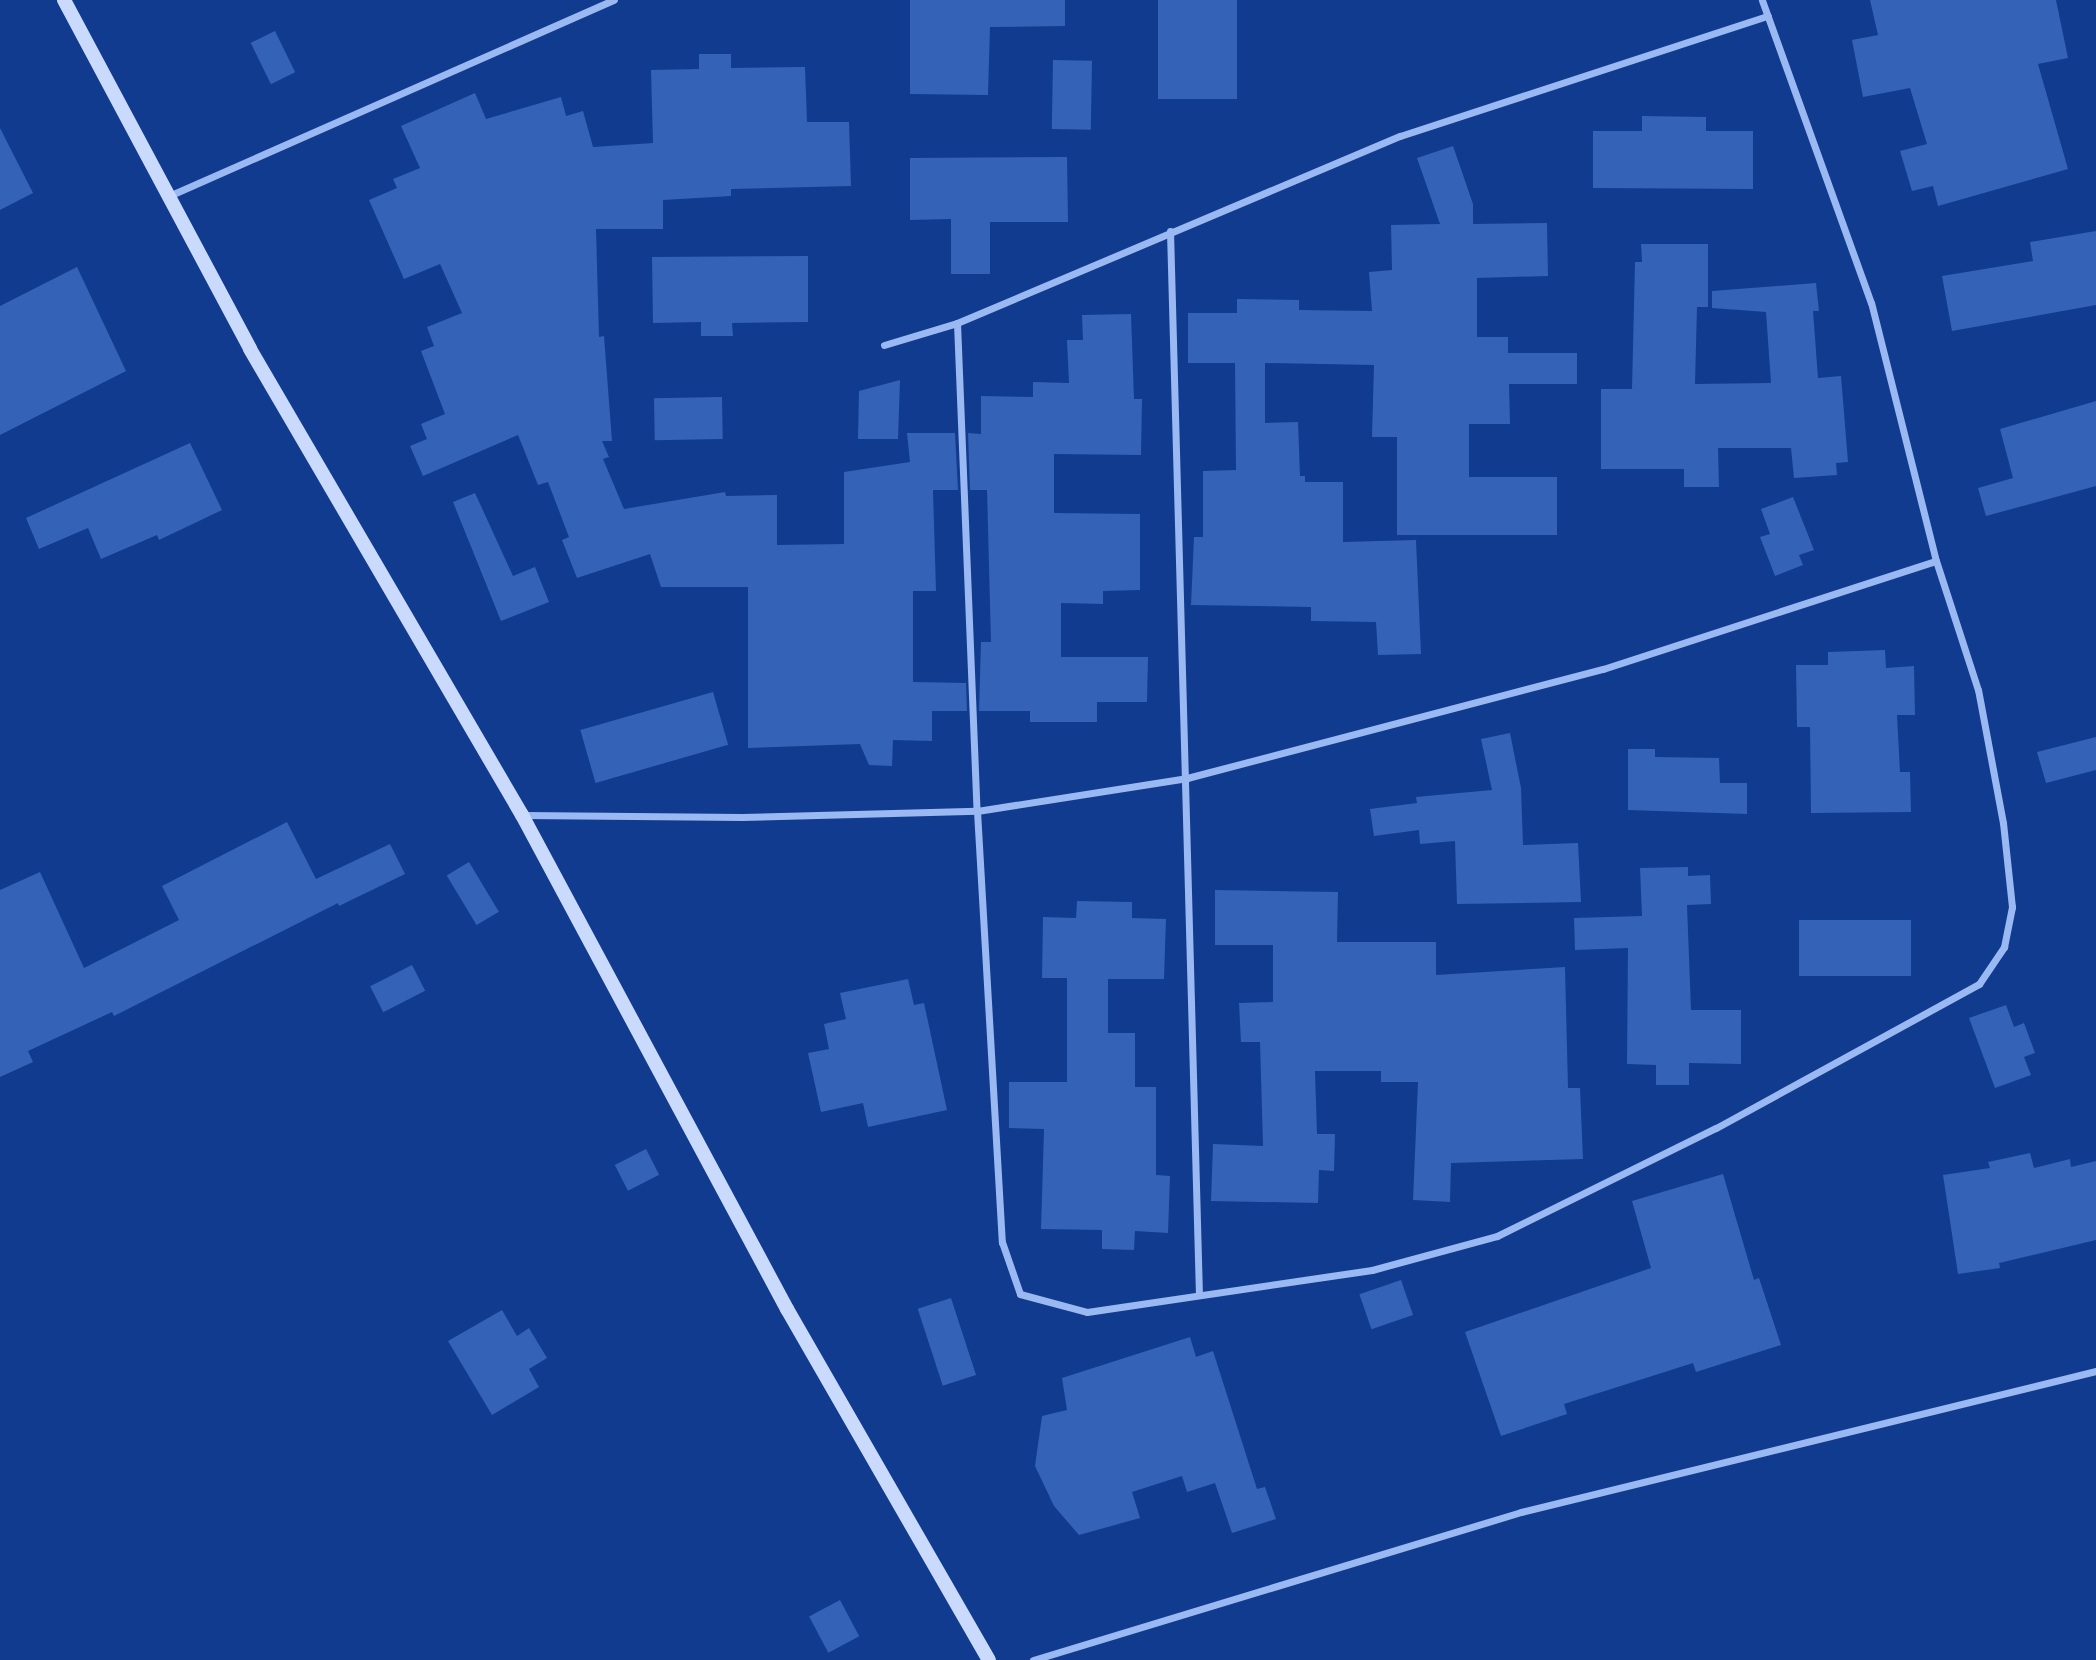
<!DOCTYPE html>
<style>
body{margin:0}
#map{position:relative;width:2096px;height:1660px;overflow:hidden;background:#113b8e;font-family:"Titillium Web",sans-serif}
div>[style]{position:absolute}
.building>*{inset:0;background:#3462b6;transform-origin:0 0}
.street>*{height:7px;margin:-3.5px;padding:0 3.5px;transform-origin:3.5px;border-radius:3.5px;background:#9ab9f2}
.secondary>*{height:14px;margin:-7px;padding:0 7px;transform-origin:7px;border-radius:7px;background:#c9dafc}
span{translate:-50% -50%;white-space:nowrap;text-align:center;line-height:1.15;-webkit-text-stroke:5px #113b8e;paint-order:stroke}
</style>
<div id="map">
<div class="building">
<i style="clip-path:polygon(910px 0,1065px 0,1065px 26px,990px 27px,988px 95px,910px 94px)"></i>
<i style="left:1158px;top:0;width:79px;height:99px"></i>
<i style="clip-path:polygon(1870px 0,2056px 0,2068px 58px,2038px 64px,2068px 169px,1938px 206px,1933px 186px,1912px 191px,1900px 151px,1927px 144px,1910px 88px,1863px 97px,1852px 40px,1878px 35px)"></i>
<i style="left:275px;top:31px;width:46px;height:27px;rotate:64deg"></i>
<i style="clip-path:polygon(699px 54px,731px 54px,731px 68px,805px 67px,807px 122px,849px 122px,851px 186px,731px 189px,731px 196px,663px 200px,663px 229px,596px 229px,599px 337px,604px 336px,612px 441px,602px 441px,609px 457px,603px 459px,624px 509px,725px 492px,726px 496px,777px 495px,777px 545px,844px 544px,844px 472px,910px 462px,907px 433px,955px 433px,958px 490px,933px 490px,936px 591px,913px 591px,913px 682px,966px 683px,967px 711px,932px 711px,932px 741px,893px 740px,892px 766px,869px 765px,860px 744px,748px 748px,748px 587px,661px 587px,650px 554px,577px 578px,562px 540px,569px 537px,548px 482px,538px 485px,518px 435px,423px 476px,410px 446px,427px 439px,421px 424px,445px 414px,421px 351px,434px 346px,427px 327px,462px 313px,440px 264px,404px 279px,369px 200px,397px 188px,393px 179px,420px 168px,401px 126px,475px 93px,486px 119px,561px 97px,566px 116px,583px 111px,593px 147px,653px 143px,651px 70px,699px 69px)"></i>
<i style="left:1053px;top:60px;width:39px;height:69px;rotate:1deg"></i>
<i style="clip-path:polygon(1642px 116px,1706px 117px,1706px 131px,1753px 131px,1753px 189px,1593px 188px,1593px 131px,1642px 131px)"></i>
<i style="clip-path:polygon(0 128px,33px 193px,0 210px)"></i>
<i style="clip-path:polygon(1453px 146px,1473px 204px,1473px 224px,1547px 223px,1548px 276px,1477px 278px,1477px 337px,1508px 337px,1508px 353px,1577px 353px,1577px 384px,1509px 384px,1510px 424px,1469px 424px,1469px 477px,1557px 477px,1557px 535px,1397px 535px,1397px 437px,1372px 437px,1374px 365px,1265px 363px,1265px 423px,1298px 422px,1300px 476px,1305px 476px,1305px 482px,1343px 482px,1343px 542px,1416px 540px,1421px 654px,1378px 655px,1376px 622px,1311px 621px,1311px 607px,1191px 605px,1194px 537px,1203px 537px,1203px 471px,1236px 470px,1235px 363px,1188px 363px,1188px 313px,1237px 313px,1237px 299px,1299px 300px,1299px 310px,1372px 311px,1369px 272px,1392px 270px,1391px 225px,1440px 224px,1417px 158px)"></i>
<i style="clip-path:polygon(1067px 157px,1068px 222px,990px 222px,990px 274px,951px 274px,951px 219px,910px 220px,910px 158px)"></i>
<i style="clip-path:polygon(2096px 231px,2096px 305px,1952px 331px,1942px 276px,2033px 261px,2030px 242px)"></i>
<i style="clip-path:polygon(1641px 244px,1708px 244px,1708px 307px,1697px 307px,1695px 384px,1771px 383px,1766px 312px,1712px 308px,1712px 291px,1816px 283px,1819px 311px,1813px 311px,1818px 378px,1841px 376px,1848px 462px,1836px 463px,1837px 475px,1794px 478px,1791px 448px,1718px 448px,1719px 487px,1684px 487px,1684px 469px,1601px 469px,1601px 389px,1632px 389px,1635px 262px,1642px 262px)"></i>
<i style="clip-path:polygon(808px 256px,808px 322px,732px 323px,733px 336px,701px 336px,701px 322px,653px 323px,652px 257px)"></i>
<i style="clip-path:polygon(77px 267px,126px 371px,0 435px,0 306px)"></i>
<i style="clip-path:polygon(1131px 314px,1134px 399px,1142px 399px,1141px 455px,1054px 454px,1054px 513px,1140px 514px,1140px 590px,1103px 591px,1103px 604px,1061px 603px,1061px 657px,1148px 657px,1147px 702px,1097px 702px,1097px 722px,1030px 722px,1030px 711px,979px 711px,981px 642px,991px 642px,987px 490px,970px 490px,968px 433px,981px 434px,981px 396px,1033px 397px,1033px 382px,1069px 383px,1067px 340px,1083px 340px,1082px 315px)"></i>
<i style="clip-path:polygon(900px 380px,898px 439px,858px 439px,859px 391px)"></i>
<i style="left:722px;top:397px;width:42px;height:68px;rotate:89deg"></i>
<i style="clip-path:polygon(2096px 401px,2096px 486px,1986px 516px,1978px 488px,2013px 478px,2000px 429px)"></i>
<i style="clip-path:polygon(190px 443px,222px 510px,159px 540px,157px 535px,101px 559px,88px 528px,39px 549px,26px 518px)"></i>
<i style="clip-path:polygon(475px 493px,513px 576px,535px 567px,549px 602px,501px 621px,453px 502px)"></i>
<i style="clip-path:polygon(1793px 497px,1814px 550px,1799px 555px,1803px 565px,1775px 576px,1760px 537px,1770px 534px,1761px 509px)"></i>
<i style="clip-path:polygon(1885px 650px,1886px 668px,1914px 666px,1915px 715px,1897px 715px,1900px 772px,1910px 772px,1911px 812px,1811px 813px,1810px 727px,1797px 727px,1796px 665px,1828px 665px,1828px 652px)"></i>
<i style="left:713px;top:692px;width:55px;height:138px;rotate:74deg"></i>
<i style="clip-path:polygon(1510px 733px,1521px 788px,1523px 845px,1578px 843px,1581px 902px,1457px 904px,1455px 841px,1420px 844px,1419px 830px,1374px 836px,1370px 809px,1417px 803px,1416px 797px,1492px 790px,1481px 739px)"></i>
<i style="clip-path:polygon(2096px 737px,2096px 770px,2046px 783px,2037px 752px)"></i>
<i style="clip-path:polygon(1628px 749px,1655px 749px,1655px 757px,1719px 758px,1720px 783px,1747px 783px,1747px 814px,1628px 810px)"></i>
<i style="clip-path:polygon(287px 822px,316px 879px,390px 844px,405px 874px,339px 906px,338px 903px,114px 1016px,112px 1012px,28px 1051px,33px 1062px,0 1077px,0 890px,40px 872px,84px 968px,179px 920px,162px 886px)"></i>
<i style="left:469px;top:862px;width:58px;height:26px;rotate:59deg"></i>
<i style="clip-path:polygon(1688px 867px,1688px 876px,1710px 875px,1711px 904px,1687px 905px,1691px 1010px,1741px 1010px,1741px 1064px,1689px 1063px,1689px 1085px,1656px 1085px,1656px 1065px,1627px 1064px,1628px 948px,1575px 950px,1574px 918px,1642px 916px,1640px 868px)"></i>
<i style="clip-path:polygon(1215px 890px,1338px 892px,1337px 942px,1436px 942px,1436px 975px,1565px 967px,1568px 1088px,1580px 1088px,1583px 1159px,1451px 1163px,1450px 1202px,1413px 1200px,1418px 1082px,1381px 1082px,1381px 1071px,1315px 1071px,1317px 1134px,1335px 1134px,1334px 1171px,1319px 1170px,1318px 1203px,1211px 1201px,1213px 1144px,1263px 1146px,1260px 1042px,1241px 1042px,1239px 1003px,1273px 1002px,1273px 945px,1215px 945px)"></i>
<i style="clip-path:polygon(1077px 901px,1132px 902px,1132px 918px,1166px 919px,1164px 979px,1108px 979px,1108px 1033px,1135px 1033px,1135px 1087px,1156px 1087px,1156px 1175px,1170px 1176px,1168px 1233px,1135px 1231px,1134px 1250px,1102px 1249px,1102px 1230px,1041px 1229px,1044px 1129px,1009px 1128px,1009px 1082px,1067px 1082px,1067px 978px,1042px 978px,1043px 917px,1076px 918px)"></i>
<i style="left:1911px;top:920px;width:56px;height:112px;rotate:90deg"></i>
<i style="left:412px;top:965px;width:29px;height:47px;rotate:63deg"></i>
<i style="clip-path:polygon(908px 979px,914px 1005px,924px 1003px,947px 1110px,868px 1127px,863px 1103px,821px 1112px,808px 1053px,829px 1049px,824px 1024px,846px 1019px,840px 993px)"></i>
<i style="clip-path:polygon(2006px 1005px,2014px 1027px,2024px 1023px,2035px 1053px,2024px 1057px,2031px 1075px,1995px 1088px,1969px 1018px)"></i>
<i style="left:646px;top:1149px;width:29px;height:35px;rotate:63deg"></i>
<i style="clip-path:polygon(2030px 1153px,2034px 1168px,2070px 1159px,2071px 1167px,2096px 1161px,2096px 1240px,1999px 1263px,2000px 1268px,1958px 1274px,1943px 1175px,1990px 1168px,1988px 1162px)"></i>
<i style="clip-path:polygon(1723px 1174px,1754px 1280px,1759px 1278px,1781px 1345px,1696px 1372px,1693px 1363px,1564px 1404px,1567px 1414px,1501px 1436px,1465px 1332px,1651px 1268px,1632px 1201px)"></i>
<i style="left:1401px;top:1280px;width:37px;height:44px;rotate:71deg"></i>
<i style="left:951px;top:1298px;width:81px;height:35px;rotate:72deg"></i>
<i style="clip-path:polygon(502px 1310px,517px 1336px,529px 1328px,547px 1358px,529px 1369px,539px 1387px,492px 1415px,448px 1341px)"></i>
<i style="clip-path:polygon(1190px 1337px,1196px 1357px,1213px 1351px,1257px 1489px,1265px 1487px,1276px 1519px,1232px 1533px,1215px 1483px,1187px 1492px,1182px 1476px,1132px 1492px,1140px 1518px,1079px 1535px,1054px 1506px,1035px 1466px,1042px 1416px,1067px 1410px,1062px 1378px)"></i>
<i style="left:840px;top:1600px;width:41px;height:35px;rotate:62deg"></i>
</div>
<div class="street">
<i style="left:171px;top:195px;width:484px;rotate:-23.8deg"></i>
<i style="left:1170px;top:231px;width:1064px;rotate:88.44deg"></i>
<i style="left:957px;top:323px;width:488px;rotate:87.7deg"></i>
<i style="left:977px;top:811px;width:432px;rotate:86.7deg"></i>
<i style="left:1002px;top:1242px;width:55px;rotate:70.9deg"></i>
<i style="left:1020px;top:1294px;width:69px;rotate:15deg"></i>
<i style="left:1087px;top:1312px;width:288px;rotate:-8.4deg"></i>
<i style="left:1372px;top:1270px;width:130px;rotate:-15.2deg"></i>
<i style="left:1497px;top:1236px;width:244px;rotate:-26.3deg"></i>
<i style="left:1716px;top:1128px;width:300px;rotate:-28.7deg"></i>
<i style="left:1979px;top:984px;width:45px;rotate:-56deg"></i>
<i style="left:2004px;top:947px;width:41px;rotate:-78.7deg"></i>
<i style="left:2012px;top:907px;width:84px;rotate:-96.1deg"></i>
<i style="left:2003px;top:823px;width:135px;rotate:-100.6deg"></i>
<i style="left:1978px;top:690px;width:136px;rotate:-108deg"></i>
<i style="left:1936px;top:561px;width:266px;rotate:-104.1deg"></i>
<i style="left:1871px;top:303px;width:322px;rotate:-109.8deg"></i>
<i style="left:884px;top:345px;width:76px;rotate:-16.8deg"></i>
<i style="left:957px;top:323px;width:481px;rotate:-22.9deg"></i>
<i style="left:1400px;top:136px;width:387px;rotate:-18.1deg"></i>
<i style="left:523px;top:815px;width:219px;rotate:0.5deg"></i>
<i style="left:742px;top:817px;width:235px;rotate:-1.5deg"></i>
<i style="left:977px;top:811px;width:213px;rotate:-8.9deg"></i>
<i style="left:1187px;top:778px;width:430px;rotate:-14.7deg"></i>
<i style="left:1603px;top:669px;width:350px;rotate:-18deg"></i>
<i style="left:1033px;top:1660px;width:510px;rotate:-16.87deg"></i>
<i style="left:1521px;top:1512px;width:592px;rotate:-13.78deg"></i>
</div>
<div class="secondary">
<i style="left:64px;top:0;width:395px;rotate:61.9deg"></i>
<i style="left:250px;top:349px;width:540px;rotate:59.73deg"></i>
<i style="left:522px;top:815px;width:561px;rotate:61.79deg"></i>
<i style="left:787px;top:1309px;width:405px;rotate:60.1deg"></i>
</div>
</div>
